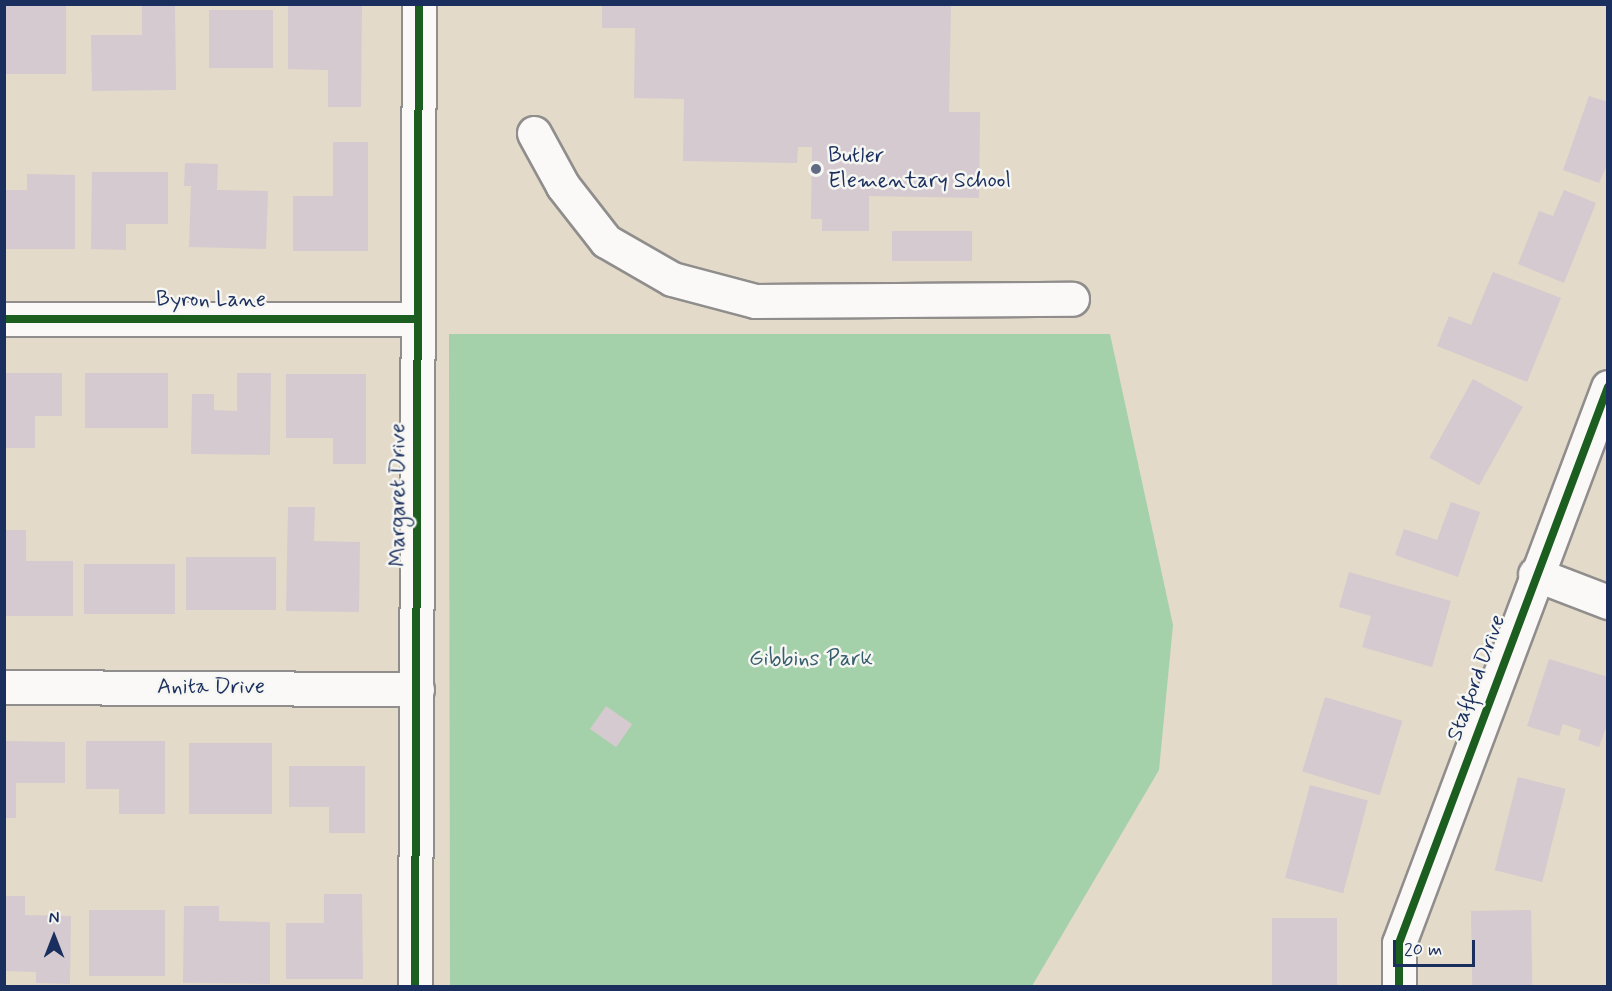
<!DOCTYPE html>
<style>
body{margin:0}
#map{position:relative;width:1612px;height:991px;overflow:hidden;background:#e4dac9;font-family:Mynerve,sans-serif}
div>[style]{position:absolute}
.green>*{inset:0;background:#a4d1a9}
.building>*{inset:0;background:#d5cacf;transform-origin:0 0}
.roads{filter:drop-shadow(2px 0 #908e8d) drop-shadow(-2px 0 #908e8d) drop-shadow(0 2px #908e8d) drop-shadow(0 -2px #908e8d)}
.minor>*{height:33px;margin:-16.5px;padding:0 16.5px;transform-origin:16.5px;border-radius:16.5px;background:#fbf9f7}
.cycleway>*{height:8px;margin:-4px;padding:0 4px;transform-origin:4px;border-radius:4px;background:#1b5e20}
.dots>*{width:16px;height:16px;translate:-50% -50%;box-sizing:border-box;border:3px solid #f6f6f2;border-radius:50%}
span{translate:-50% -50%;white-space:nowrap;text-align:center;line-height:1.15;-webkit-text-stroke:5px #f6f6f2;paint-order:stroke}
.poi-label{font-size:22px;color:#1b2f5e}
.left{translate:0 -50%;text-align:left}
.street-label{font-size:22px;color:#1b2f5e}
.park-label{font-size:22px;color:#355d6d}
.frame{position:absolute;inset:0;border:6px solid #1b2f5e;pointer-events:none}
.north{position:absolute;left:24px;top:907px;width:60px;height:60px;-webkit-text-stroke:4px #f6f6f2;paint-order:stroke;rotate:0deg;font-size:16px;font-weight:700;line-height:24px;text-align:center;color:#1b2f5e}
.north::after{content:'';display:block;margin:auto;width:21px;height:27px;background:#1b2f5e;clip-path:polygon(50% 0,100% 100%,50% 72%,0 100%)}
.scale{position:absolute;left:1393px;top:940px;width:82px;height:27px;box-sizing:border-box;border:3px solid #1b2f5e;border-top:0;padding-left:8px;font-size:18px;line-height:21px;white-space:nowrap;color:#1b2f5e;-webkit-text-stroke:4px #f6f6f2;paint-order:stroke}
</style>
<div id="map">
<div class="green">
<i style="clip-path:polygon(449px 334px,1110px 334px,1173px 625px,1159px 770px,1032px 986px,450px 986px)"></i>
</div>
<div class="building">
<i style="clip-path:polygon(602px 4px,951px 4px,949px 112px,980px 112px,979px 198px,869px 196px,869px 231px,822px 231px,822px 219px,811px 219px,812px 147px,798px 147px,797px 163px,683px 161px,684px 99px,634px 98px,635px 28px,602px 28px)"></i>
<i style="clip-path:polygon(288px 5px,362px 6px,361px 107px,328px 107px,328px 70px,288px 69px)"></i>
<i style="left:4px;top:6px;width:62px;height:68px"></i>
<i style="clip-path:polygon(142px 6px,175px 6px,176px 90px,92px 91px,91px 35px,142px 35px)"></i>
<i style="left:209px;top:10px;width:64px;height:58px"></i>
<i style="clip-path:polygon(1589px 96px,1608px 102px,1608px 163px,1599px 183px,1563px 170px)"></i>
<i style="clip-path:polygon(333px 142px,368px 142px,368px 251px,293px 251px,293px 196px,333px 196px)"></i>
<i style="clip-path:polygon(185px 163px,218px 164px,217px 190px,268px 191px,266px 249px,189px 247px,191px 186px,184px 186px)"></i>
<i style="clip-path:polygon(92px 172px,168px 172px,168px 224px,126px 224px,126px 250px,91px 249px)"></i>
<i style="clip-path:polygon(27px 174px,75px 175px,75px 249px,4px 249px,4px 190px,27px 190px)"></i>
<i style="clip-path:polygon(1564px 190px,1596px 203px,1564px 283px,1518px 264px,1539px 211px,1553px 216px)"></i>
<i style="left:892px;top:231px;width:80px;height:30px"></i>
<i style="clip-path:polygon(1493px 272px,1561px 298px,1527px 382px,1437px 346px,1449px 316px,1471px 325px)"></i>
<i style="clip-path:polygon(4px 373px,62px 373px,62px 416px,35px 416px,35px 448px,4px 448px)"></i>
<i style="left:85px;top:373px;width:83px;height:55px"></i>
<i style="clip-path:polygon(237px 373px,271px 373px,270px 455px,191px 454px,192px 394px,214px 394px,214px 410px,237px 411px)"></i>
<i style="clip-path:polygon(286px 374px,366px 374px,366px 464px,333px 464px,333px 438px,286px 438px)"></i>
<i style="left:1473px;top:379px;width:57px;height:90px;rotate:29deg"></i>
<i style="clip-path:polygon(1451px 502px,1480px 512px,1458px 577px,1395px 555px,1404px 529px,1437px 540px)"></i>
<i style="clip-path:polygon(288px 507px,315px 507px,314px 541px,360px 542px,359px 612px,286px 611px)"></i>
<i style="clip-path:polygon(4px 530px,26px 530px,26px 561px,73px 561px,73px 616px,4px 616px)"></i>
<i style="left:186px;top:557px;width:90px;height:53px"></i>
<i style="left:84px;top:564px;width:91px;height:50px"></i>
<i style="clip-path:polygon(1349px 572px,1451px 601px,1432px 667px,1362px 647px,1371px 616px,1339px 607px)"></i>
<i style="clip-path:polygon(1549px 659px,1608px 677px,1608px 722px,1599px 747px,1578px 740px,1581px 730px,1563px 724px,1559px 736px,1527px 726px)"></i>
<i style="left:1325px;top:697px;width:81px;height:78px;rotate:17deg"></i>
<i style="left:606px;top:706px;width:32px;height:28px;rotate:35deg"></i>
<i style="clip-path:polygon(4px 741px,65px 742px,65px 783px,16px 783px,16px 818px,4px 818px)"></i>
<i style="clip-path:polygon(86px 741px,165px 741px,165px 814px,119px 814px,119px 789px,86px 789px)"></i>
<i style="left:189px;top:743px;width:83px;height:71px"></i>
<i style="clip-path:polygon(289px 766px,365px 766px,365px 833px,329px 833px,329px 807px,289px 807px)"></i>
<i style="left:1518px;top:777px;width:49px;height:96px;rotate:14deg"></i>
<i style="left:1310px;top:785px;width:60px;height:96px;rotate:15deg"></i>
<i style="clip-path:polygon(324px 894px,362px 894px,363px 979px,286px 979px,286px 923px,324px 923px)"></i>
<i style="clip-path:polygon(5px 896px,25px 896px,25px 915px,71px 916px,70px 984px,36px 983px,36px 972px,5px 971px)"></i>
<i style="clip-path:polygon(184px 906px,219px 906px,219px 921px,270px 922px,270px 984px,183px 983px)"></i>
<i style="left:89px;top:910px;width:76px;height:66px"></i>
<i style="left:1531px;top:910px;width:76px;height:60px;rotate:89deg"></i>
<i style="left:1272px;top:918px;width:65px;height:68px"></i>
</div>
<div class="roads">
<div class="minor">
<i style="left:534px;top:133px;width:60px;rotate:61.3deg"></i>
<i style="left:563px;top:186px;width:70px;rotate:52deg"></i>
<i style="left:606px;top:241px;width:76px;rotate:29.9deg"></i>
<i style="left:672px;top:279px;width:86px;rotate:14.8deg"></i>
<i style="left:755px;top:301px;width:317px;rotate:-0.4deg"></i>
<i style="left:4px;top:319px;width:414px"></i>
<i style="left:1535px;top:574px;width:78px;rotate:21deg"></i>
<i style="left:4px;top:687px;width:413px;rotate:0.3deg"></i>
<i style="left:415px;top:986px;width:982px;rotate:-89.77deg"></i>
<i style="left:1399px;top:986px;width:43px;rotate:-90deg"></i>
<i style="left:1399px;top:943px;width:594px;rotate:-69.4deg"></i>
</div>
</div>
<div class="cycleway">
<i style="left:4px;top:319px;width:414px"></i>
<i style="left:415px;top:986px;width:982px;rotate:-89.77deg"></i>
<i style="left:1399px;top:986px;width:43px;rotate:-90deg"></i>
<i style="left:1399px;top:943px;width:594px;rotate:-69.4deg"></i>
</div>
<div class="dots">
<i style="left:816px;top:169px;background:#616b83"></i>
</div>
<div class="poi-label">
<span class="left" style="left:828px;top:169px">Butler<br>Elementary School</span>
</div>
<div class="street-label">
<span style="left:211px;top:301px">Byron Lane</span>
<span style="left:399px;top:495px;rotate:-90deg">Margaret Drive</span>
<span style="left:1477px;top:678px;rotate:-70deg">Stafford Drive</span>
<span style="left:211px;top:688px">Anita Drive</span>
</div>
<div class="park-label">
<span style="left:811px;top:660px">Gibbins Park</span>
</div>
<div class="frame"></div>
<div class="north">N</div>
<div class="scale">20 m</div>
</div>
